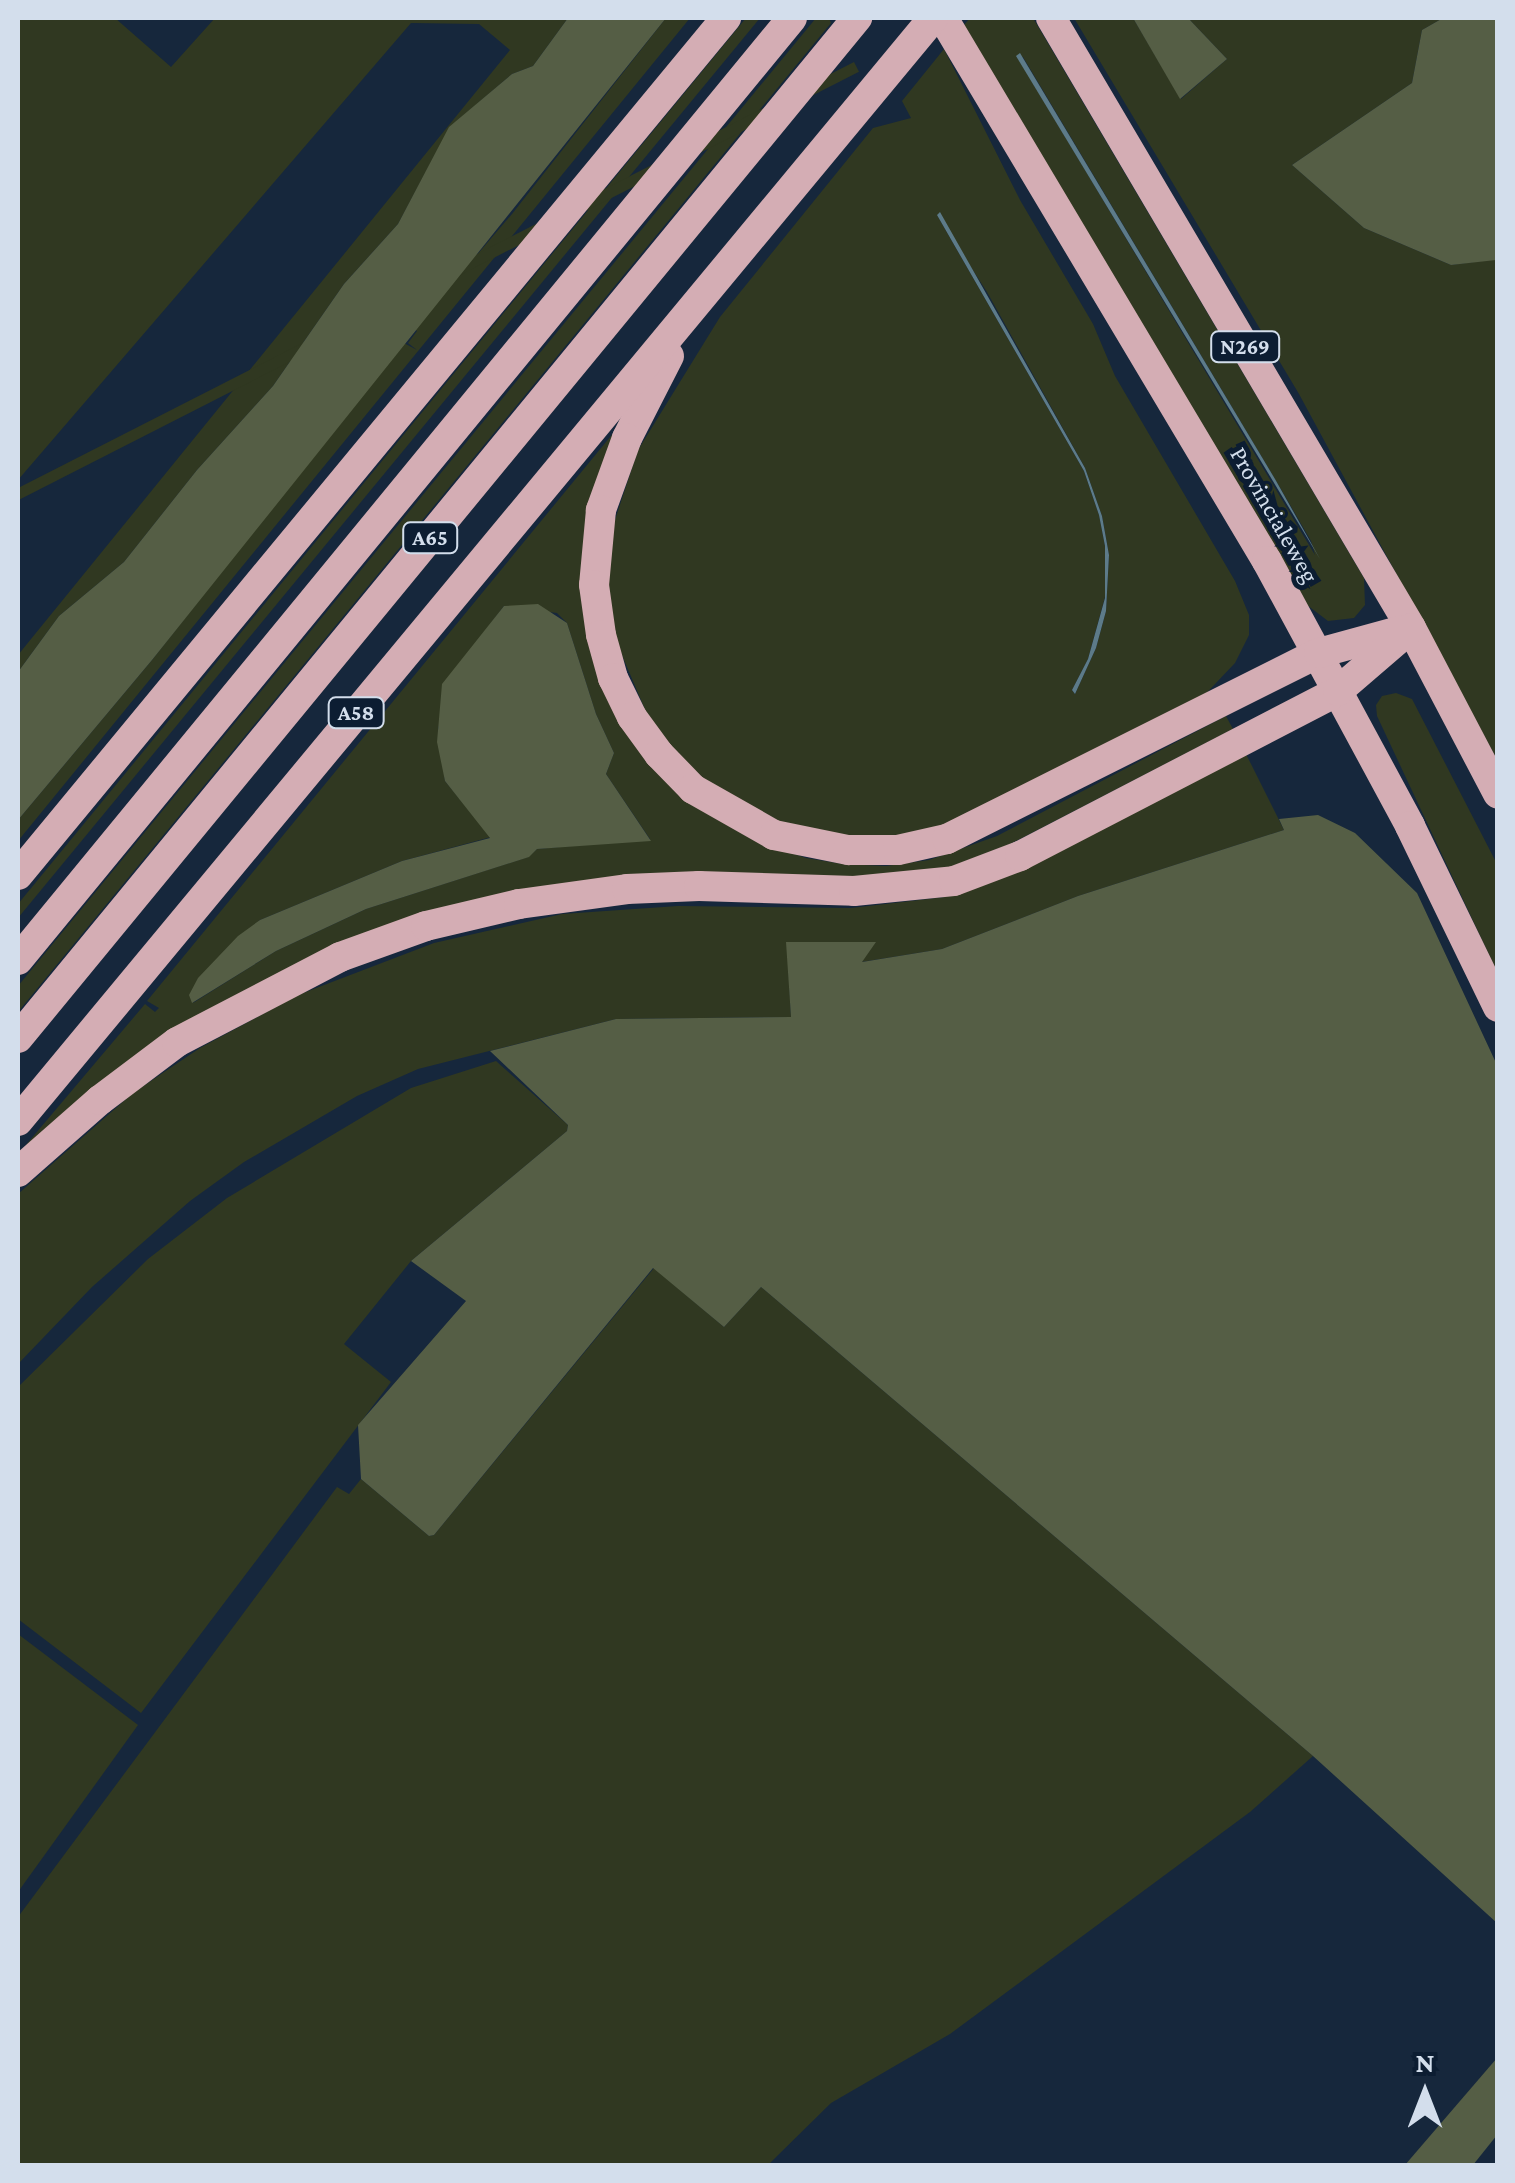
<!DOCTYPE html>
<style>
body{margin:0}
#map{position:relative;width:1515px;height:2183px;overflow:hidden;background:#16273c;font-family:"Crimson Pro",serif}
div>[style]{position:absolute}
.green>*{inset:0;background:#303821;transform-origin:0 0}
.forest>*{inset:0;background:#555e45}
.water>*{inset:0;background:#5d7b89}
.highway>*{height:30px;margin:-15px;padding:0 15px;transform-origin:15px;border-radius:15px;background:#d4adb4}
span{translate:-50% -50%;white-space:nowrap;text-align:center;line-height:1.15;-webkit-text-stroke:10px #0c1d32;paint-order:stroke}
.shield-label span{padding:2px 8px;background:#0c1d32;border:2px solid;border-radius:8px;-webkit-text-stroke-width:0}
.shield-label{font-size:22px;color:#d3deec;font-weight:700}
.street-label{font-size:25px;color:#d3deec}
.frame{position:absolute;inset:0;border:20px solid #d3deec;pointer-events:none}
.north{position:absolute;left:1375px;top:2043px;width:100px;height:100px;-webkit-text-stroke:8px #0c1d32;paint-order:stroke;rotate:0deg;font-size:28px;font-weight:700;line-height:40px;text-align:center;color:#d3deec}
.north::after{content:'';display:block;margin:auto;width:35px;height:45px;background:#d3deec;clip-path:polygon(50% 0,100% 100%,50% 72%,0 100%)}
</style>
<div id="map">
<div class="green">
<i style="clip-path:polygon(18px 18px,115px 18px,171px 67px,215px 18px,568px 18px,533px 66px,512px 74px,450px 127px,398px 224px,344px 284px,273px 386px,197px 470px,124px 562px,59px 616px,18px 672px,18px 655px,510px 50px,479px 24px,411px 23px,18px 480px)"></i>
<i style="clip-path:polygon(666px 18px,690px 18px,18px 841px,18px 820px,152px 660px,402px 342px,417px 350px,408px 343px,417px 331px,414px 328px,512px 214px)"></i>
<i style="clip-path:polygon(746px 18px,760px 18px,18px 918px,18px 904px)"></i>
<i style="clip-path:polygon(816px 18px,829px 18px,831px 23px,18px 1012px,18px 986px)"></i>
<i style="clip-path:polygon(evenodd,970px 18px,1033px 18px,1364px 578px,1365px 605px,1354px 618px,1328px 621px,1307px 605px,964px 25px,970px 18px,1017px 56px,1023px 57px,1275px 479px,1311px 541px,1315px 555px,1017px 56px)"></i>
<i style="clip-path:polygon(1074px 18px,1133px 18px,1181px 99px,1227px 59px,1188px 18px,1443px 18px,1422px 30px,1412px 83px,1292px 165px,1364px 228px,1451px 265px,1497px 259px,1497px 760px,1299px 394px)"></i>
<i style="clip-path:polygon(evenodd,944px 49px,1020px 200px,1093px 324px,1115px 376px,1235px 581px,1249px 615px,1249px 635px,1235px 663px,1197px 703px,948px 829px,865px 840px,789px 827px,707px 782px,675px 752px,649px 719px,616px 641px,607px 584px,611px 532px,638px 450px,720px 317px,873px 128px,911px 118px,902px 101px,944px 49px,937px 215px,987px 292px,1085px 468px,1102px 516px,1109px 555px,1106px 611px,1096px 648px,1075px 694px,1072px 690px,1088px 659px,1105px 597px,1105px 546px,1099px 515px,1084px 471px,937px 215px)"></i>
<i style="left:854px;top:62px;width:11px;height:1316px;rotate:63deg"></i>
<i style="clip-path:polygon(evenodd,615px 431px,589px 635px,705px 812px,752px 839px,806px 858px,843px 864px,886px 866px,929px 860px,997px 836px,1226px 716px,1233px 729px,1008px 845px,950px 867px,388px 930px,25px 1146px,145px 1004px,155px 1012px,159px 1008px,147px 1001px,615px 431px,504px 606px,557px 613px,567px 623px,596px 714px,614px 753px,606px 774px,650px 839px,537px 849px,528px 857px,366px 909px,276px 951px,193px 1003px,225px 950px,260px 920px,402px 861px,491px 837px,445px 781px,438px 728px,466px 656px,504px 606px)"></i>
<i style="clip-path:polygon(1396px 693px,1412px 699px,1497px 864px,1497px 972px,1377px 716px,1376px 705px,1382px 696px)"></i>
<i style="clip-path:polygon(1245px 752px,1284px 830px,1078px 896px,942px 949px,861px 962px,875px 942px,787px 942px,791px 1017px,616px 1019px,418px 1069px,357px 1096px,244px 1162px,190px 1201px,92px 1287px,18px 1364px,18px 1194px,133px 1093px,200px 1048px,298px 995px,434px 943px,562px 914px,678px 906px,851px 908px,945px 897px)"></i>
<i style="clip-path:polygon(496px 1061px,568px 1125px,567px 1131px,411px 1261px,344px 1344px,391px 1382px,141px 1713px,18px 1619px,18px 1387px,148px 1259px,227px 1198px,411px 1088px)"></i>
<i style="clip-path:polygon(654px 1268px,724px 1327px,761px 1287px,1313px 1756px,1250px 1812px,950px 2034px,831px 2103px,768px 2165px,18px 2166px,18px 1917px,337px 1487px,349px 1494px,361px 1479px,429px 1536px,434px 1535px)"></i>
<i style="clip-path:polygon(18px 1634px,138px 1725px,18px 1892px)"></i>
</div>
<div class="forest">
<i style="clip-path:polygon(568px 18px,666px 18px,152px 660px,18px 820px,18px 672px,59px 616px,124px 562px,197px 470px,273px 386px,344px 284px,398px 224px,449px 127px,512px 74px,533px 66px)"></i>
<i style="clip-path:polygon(1133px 18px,1188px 18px,1227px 59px,1180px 99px)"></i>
<i style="clip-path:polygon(1443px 18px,1497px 18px,1496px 260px,1451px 265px,1364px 228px,1292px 165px,1412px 83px,1422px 30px)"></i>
<i style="clip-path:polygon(538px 604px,567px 623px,596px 714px,614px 753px,606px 774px,651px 841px,537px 849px,529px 857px,366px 909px,276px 951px,192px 1003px,189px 995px,198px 978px,238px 936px,260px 920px,402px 861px,490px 838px,445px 781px,437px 742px,442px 684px,504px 606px)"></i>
<i style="clip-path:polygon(1318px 815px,1355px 833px,1417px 893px,1497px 1065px,1497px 1923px,1313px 1756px,761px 1287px,724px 1327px,653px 1268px,434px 1535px,429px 1536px,361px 1479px,358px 1425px,466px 1301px,411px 1261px,567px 1131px,568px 1125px,490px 1051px,616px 1019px,791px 1017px,786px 942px,876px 942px,862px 962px,942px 949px,1078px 896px,1284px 830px,1279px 819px)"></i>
<i style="clip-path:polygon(1497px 2058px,1497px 2135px,1473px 2165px,1405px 2165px)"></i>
</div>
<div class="water">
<i style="clip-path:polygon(1020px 53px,1275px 479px,1320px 559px,1016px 56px)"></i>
<i style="clip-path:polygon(940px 212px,1085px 468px,1102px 516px,1109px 555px,1106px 611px,1096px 648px,1075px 694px,1072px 690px,1088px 659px,1105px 598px,1105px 546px,1099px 515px,1084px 471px,937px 215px)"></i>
</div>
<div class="highway">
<i style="left:943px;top:18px;width:632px;rotate:59.18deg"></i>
<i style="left:1267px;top:561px;width:301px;rotate:61.6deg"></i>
<i style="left:1410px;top:826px;width:201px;rotate:64.1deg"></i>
<i style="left:1051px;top:18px;width:708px;rotate:59.45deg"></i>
<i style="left:1411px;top:628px;width:187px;rotate:62.3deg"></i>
<i style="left:669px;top:356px;width:92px;rotate:117.1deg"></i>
<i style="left:627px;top:438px;width:77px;rotate:109.9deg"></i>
<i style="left:601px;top:510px;width:75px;rotate:95.3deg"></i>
<i style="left:594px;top:585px;width:50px;rotate:82deg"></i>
<i style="left:601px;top:635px;width:45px;rotate:74.4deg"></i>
<i style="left:613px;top:678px;width:43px;rotate:64deg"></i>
<i style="left:632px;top:717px;width:46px;rotate:53.9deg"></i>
<i style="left:659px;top:754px;width:49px;rotate:45.8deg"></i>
<i style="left:693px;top:789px;width:93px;rotate:29.6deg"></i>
<i style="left:774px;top:835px;width:76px;rotate:11.5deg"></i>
<i style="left:848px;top:850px;width:50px"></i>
<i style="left:898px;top:850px;width:50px;rotate:-12.7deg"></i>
<i style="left:947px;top:839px;width:416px;rotate:-26.6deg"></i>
<i style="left:1319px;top:653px;width:87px;rotate:-15.3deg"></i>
<i style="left:18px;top:875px;width:1112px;rotate:-50.44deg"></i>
<i style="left:18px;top:960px;width:1219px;rotate:-50.59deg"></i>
<i style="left:18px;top:1038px;width:1321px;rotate:-50.56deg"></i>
<i style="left:18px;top:1121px;width:1433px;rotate:-50.32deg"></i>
<i style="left:18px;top:1172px;width:109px;rotate:-41.3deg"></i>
<i style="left:100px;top:1100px;width:96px;rotate:-37deg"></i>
<i style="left:177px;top:1042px;width:184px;rotate:-27.5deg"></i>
<i style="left:340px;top:957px;width:91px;rotate:-19.8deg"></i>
<i style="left:426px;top:926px;width:96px;rotate:-13.3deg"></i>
<i style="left:519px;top:904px;width:109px;rotate:-7.9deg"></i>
<i style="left:627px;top:889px;width:72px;rotate:-2.4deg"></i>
<i style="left:699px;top:886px;width:155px;rotate:1.8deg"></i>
<i style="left:854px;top:891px;width:100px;rotate:-5.7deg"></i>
<i style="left:954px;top:881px;width:71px;rotate:-20.7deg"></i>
<i style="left:1020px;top:856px;width:358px;rotate:-27.4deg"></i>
<i style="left:1338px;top:691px;width:96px;rotate:-40.8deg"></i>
</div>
<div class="shield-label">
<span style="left:1245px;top:347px">N269</span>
<span style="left:430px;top:538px">A65</span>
<span style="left:356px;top:713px">A58</span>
</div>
<div class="street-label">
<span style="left:1274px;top:515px;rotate:60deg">Provincialeweg</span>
</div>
<div class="frame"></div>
<div class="north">N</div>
</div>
